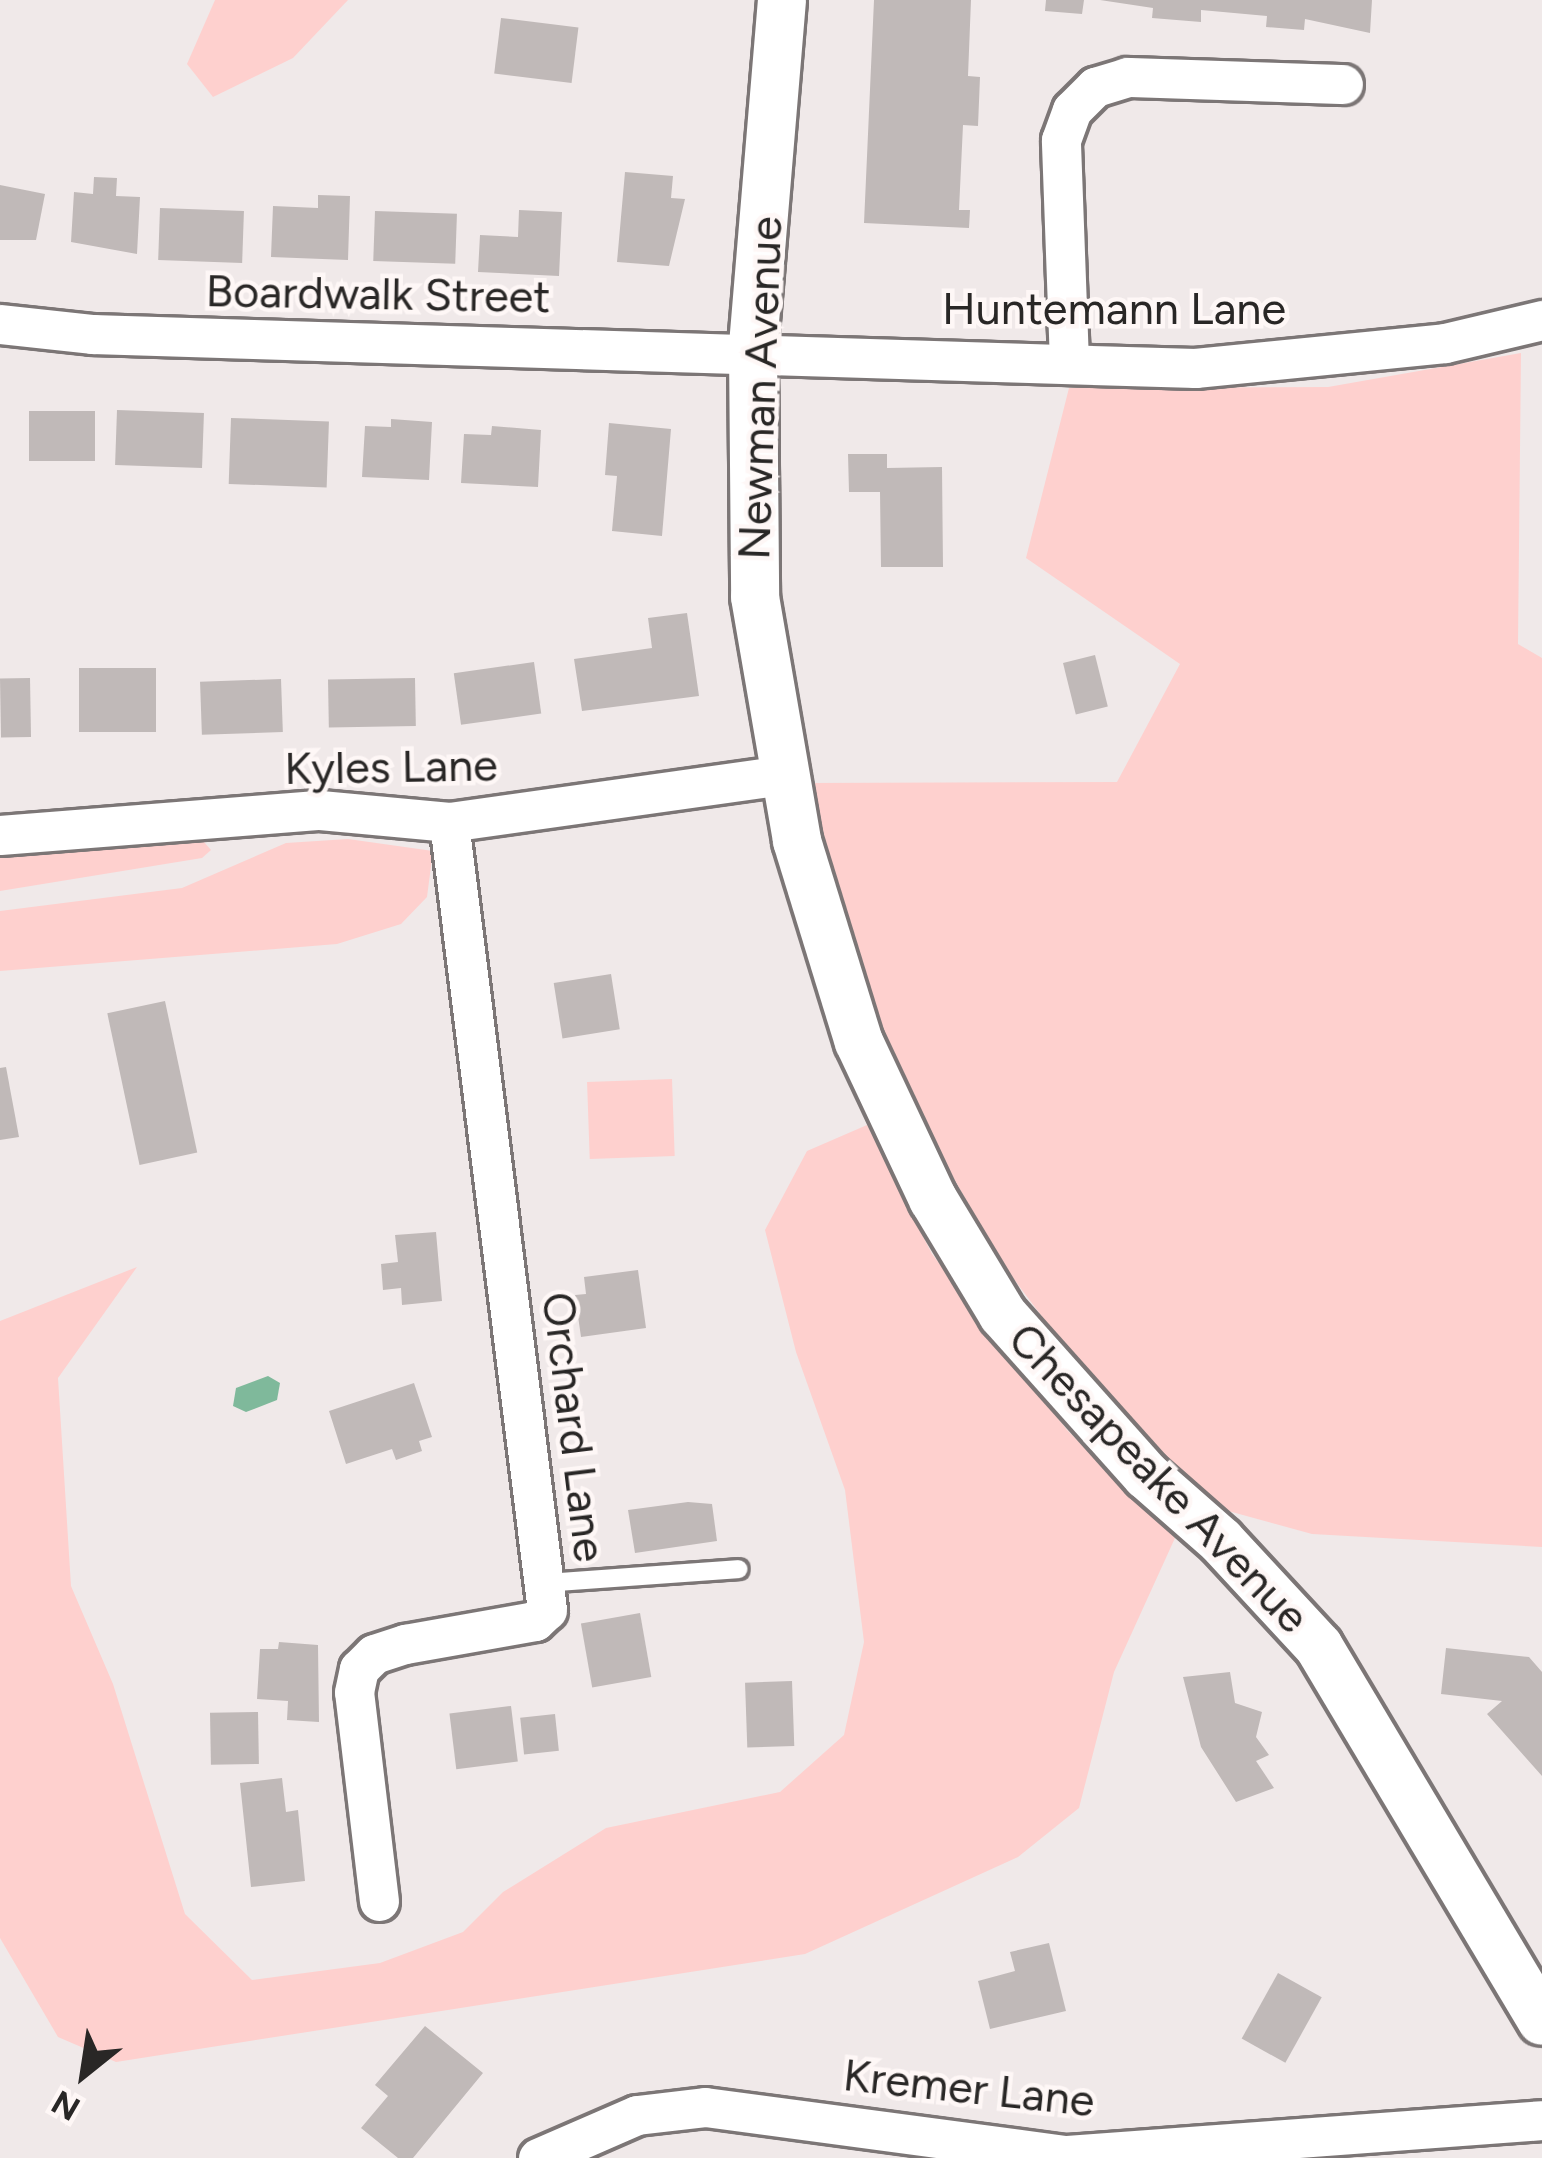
<!DOCTYPE html>
<style>
body{margin:0}
#map{position:relative;width:1542px;height:2158px;overflow:hidden;background:#f0e9e9;font-family:Figtree,sans-serif}
div>[style]{position:absolute}
.green>*{inset:0;background:#fed0ce;transform-origin:0 0}
.water>*{inset:0;background:#7fb99b}
.building>*{inset:0;background:#c0b9b8;transform-origin:0 0}
.roads{filter:drop-shadow(3px 0 #7c7676) drop-shadow(-3px 0 #7c7676) drop-shadow(0 3px #7c7676) drop-shadow(0 -3px #7c7676)}
.service>*{height:18px;margin:-9px;padding:0 9px;transform-origin:9px;border-radius:9px;background:#fff}
.minor>*{height:39px;margin:-19.5px;padding:0 19.5px;transform-origin:19.5px;border-radius:19.5px;background:#fff}
.tertiary>*{height:48px;margin:-24px;padding:0 24px;transform-origin:24px;border-radius:24px;background:#fff}
span{translate:-50% -50%;white-space:nowrap;text-align:center;line-height:1.15;-webkit-text-stroke:9px #fef7f6;paint-order:stroke}
.street-label{font-size:45px;color:#292726}
.north{position:absolute;left:24px;top:2014px;width:120px;height:120px;-webkit-text-stroke:9px #fef7f6;paint-order:stroke;rotate:210deg;font-size:33px;font-weight:700;line-height:48px;text-align:center;color:#292726}
.north::after{content:'';display:block;margin:auto;width:42px;height:54px;background:#292726;clip-path:polygon(50% 0,100% 100%,50% 72%,0 100%)}
</style>
<div id="map">
<div class="green">
<i style="clip-path:polygon(215px 0,348px 0,293px 58px,213px 97px,187px 64px)"></i>
<i style="clip-path:polygon(1521px 353px,1518px 644px,1542px 658px,1542px 1547px,1312px 1534px,1221px 1509px,1101px 1395px,1001px 1262px,923px 1124px,847px 948px,806px 783px,1117px 782px,1180px 664px,1026px 558px,1069px 388px,1328px 387px)"></i>
<i style="clip-path:polygon(348px 839px,433px 851px,427px 897px,401px 924px,337px 944px,0 971px,0 911px,182px 888px,286px 843px)"></i>
<i style="clip-path:polygon(204px 842px,211px 850px,202px 858px,0 891px,0 858px)"></i>
<i style="left:672px;top:1079px;width:77px;height:85px;rotate:88deg"></i>
<i style="clip-path:polygon(867px 1125px,932px 1254px,1067px 1430px,1175px 1538px,1114px 1672px,1079px 1808px,1018px 1857px,805px 1954px,116px 2062px,58px 2037px,0 1938px,0 1321px,137px 1267px,58px 1378px,71px 1586px,113px 1684px,185px 1914px,252px 1980px,380px 1963px,463px 1932px,503px 1892px,606px 1828px,780px 1792px,844px 1735px,864px 1642px,845px 1490px,796px 1352px,765px 1230px,807px 1151px)"></i>
</div>
<div class="water">
<i style="clip-path:polygon(268px 1376px,280px 1383px,277px 1400px,246px 1412px,233px 1406px,236px 1388px)"></i>
</div>
<div class="building">
<i style="clip-path:polygon(874px 0,971px 0,968px 76px,980px 77px,978px 126px,963px 125px,959px 210px,970px 210px,969px 228px,864px 223px)"></i>
<i style="clip-path:polygon(1046px 0,1084px 0,1082px 14px,1045px 11px)"></i>
<i style="clip-path:polygon(1100px 0,1372px 0,1370px 33px,1305px 19px,1304px 30px,1266px 27px,1267px 16px,1201px 10px,1201px 22px,1152px 18px,1153px 8px)"></i>
<i style="left:501px;top:18px;width:78px;height:56px;rotate:7deg"></i>
<i style="clip-path:polygon(625px 172px,673px 176px,671px 198px,685px 199px,669px 266px,617px 262px)"></i>
<i style="clip-path:polygon(94px 177px,117px 178px,116px 196px,140px 197px,137px 254px,71px 242px,74px 192px,93px 194px)"></i>
<i style="clip-path:polygon(0 185px,45px 194px,36px 240px,0 240px)"></i>
<i style="clip-path:polygon(318px 195px,350px 196px,348px 260px,271px 257px,273px 206px,318px 208px)"></i>
<i style="left:160px;top:208px;width:84px;height:52px;rotate:2deg"></i>
<i style="clip-path:polygon(519px 210px,562px 212px,559px 276px,478px 272px,480px 235px,518px 237px)"></i>
<i style="left:375px;top:211px;width:82px;height:50px;rotate:2deg"></i>
<i style="left:117px;top:410px;width:87px;height:55px;rotate:2deg"></i>
<i style="left:29px;top:411px;width:66px;height:50px"></i>
<i style="left:231px;top:418px;width:98px;height:66px;rotate:2deg"></i>
<i style="clip-path:polygon(391px 419px,432px 422px,429px 480px,362px 477px,365px 426px,391px 427px)"></i>
<i style="clip-path:polygon(609px 423px,671px 429px,662px 536px,612px 531px,617px 476px,605px 475px)"></i>
<i style="clip-path:polygon(492px 426px,541px 430px,538px 487px,461px 483px,464px 434px,491px 435px)"></i>
<i style="clip-path:polygon(848px 454px,887px 454px,887px 468px,942px 467px,943px 567px,881px 567px,880px 492px,849px 492px)"></i>
<i style="clip-path:polygon(687px 613px,699px 696px,582px 711px,574px 659px,652px 648px,648px 618px)"></i>
<i style="left:1095px;top:655px;width:53px;height:33px;rotate:76deg"></i>
<i style="left:534px;top:662px;width:52px;height:81px;rotate:82deg"></i>
<i style="left:79px;top:668px;width:77px;height:64px"></i>
<i style="left:30px;top:678px;width:59px;height:30px;rotate:89deg"></i>
<i style="left:415px;top:678px;width:48px;height:87px;rotate:89deg"></i>
<i style="left:281px;top:679px;width:53px;height:81px;rotate:88deg"></i>
<i style="left:611px;top:974px;width:56px;height:58px;rotate:81deg"></i>
<i style="left:165px;top:1001px;width:155px;height:59px;rotate:78deg"></i>
<i style="clip-path:polygon(6px 1067px,19px 1137px,0 1140px,0 1068px)"></i>
<i style="clip-path:polygon(436px 1232px,442px 1301px,402px 1305px,401px 1288px,383px 1290px,381px 1264px,398px 1262px,395px 1235px)"></i>
<i style="clip-path:polygon(638px 1270px,646px 1328px,581px 1337px,575px 1295px,586px 1294px,584px 1277px)"></i>
<i style="clip-path:polygon(414px 1383px,432px 1437px,419px 1441px,422px 1451px,396px 1460px,392px 1449px,346px 1464px,329px 1411px)"></i>
<i style="clip-path:polygon(688px 1502px,712px 1504px,717px 1541px,635px 1553px,628px 1510px)"></i>
<i style="left:640px;top:1613px;width:65px;height:60px;rotate:80deg"></i>
<i style="clip-path:polygon(279px 1642px,318px 1645px,319px 1722px,287px 1720px,288px 1701px,257px 1699px,260px 1649px,278px 1649px)"></i>
<i style="clip-path:polygon(1446px 1648px,1529px 1657px,1542px 1672px,1542px 1776px,1487px 1714px,1502px 1701px,1441px 1694px)"></i>
<i style="clip-path:polygon(1230px 1672px,1235px 1703px,1262px 1712px,1256px 1737px,1269px 1755px,1256px 1761px,1274px 1788px,1236px 1802px,1201px 1747px,1183px 1677px)"></i>
<i style="left:792px;top:1681px;width:65px;height:47px;rotate:88deg"></i>
<i style="left:511px;top:1706px;width:56px;height:62px;rotate:83deg"></i>
<i style="left:258px;top:1712px;width:52px;height:48px;rotate:89deg"></i>
<i style="left:555px;top:1714px;width:37px;height:35px;rotate:84deg"></i>
<i style="clip-path:polygon(282px 1778px,286px 1812px,298px 1810px,305px 1881px,251px 1887px,240px 1783px)"></i>
<i style="clip-path:polygon(1049px 1943px,1066px 2011px,990px 2029px,978px 1981px,1015px 1971px,1010px 1952px)"></i>
<i style="left:1278px;top:1973px;width:50px;height:75px;rotate:29deg"></i>
<i style="clip-path:polygon(425px 2026px,483px 2073px,413px 2158px,398px 2158px,361px 2128px,388px 2096px,375px 2085px)"></i>
</div>
<div class="roads">
<div class="service">
<i style="left:545px;top:1583px;width:194px;rotate:-4.1deg"></i>
</div>
<div class="minor">
<i style="left:0;top:324px;width:93px;rotate:6.2deg"></i>
<i style="left:92px;top:334px;width:1104px;rotate:1.77deg"></i>
<i style="left:1195px;top:368px;width:251px;rotate:-5.7deg"></i>
<i style="left:1445px;top:343px;width:100px;rotate:-13.3deg"></i>
<i style="left:1069px;top:362px;width:222px;rotate:-92.1deg"></i>
<i style="left:1061px;top:140px;width:32px;rotate:-70deg"></i>
<i style="left:1072px;top:110px;width:33px;rotate:-45deg"></i>
<i style="left:1095px;top:87px;width:34px;rotate:-17deg"></i>
<i style="left:1127px;top:77px;width:216px;rotate:1.9deg"></i>
<i style="left:0;top:835px;width:321px;rotate:-4.5deg"></i>
<i style="left:320px;top:810px;width:130px;rotate:5.3deg"></i>
<i style="left:449px;top:822px;width:336px;rotate:-8deg"></i>
<i style="left:379px;top:1901px;width:210px;rotate:-96.8deg"></i>
<i style="left:354px;top:1692px;width:24px;rotate:-78deg"></i>
<i style="left:359px;top:1669px;width:21px;rotate:-45deg"></i>
<i style="left:374px;top:1654px;width:33px;rotate:-18deg"></i>
<i style="left:405px;top:1644px;width:132px;rotate:-10deg"></i>
<i style="left:535px;top:1621px;width:16px;rotate:-43deg"></i>
<i style="left:547px;top:1610px;width:794px;rotate:-97.09deg"></i>
<i style="left:538px;top:2158px;width:108px;rotate:-23.5deg"></i>
<i style="left:637px;top:2115px;width:68px;rotate:-6.7deg"></i>
<i style="left:705px;top:2107px;width:365px;rotate:7.6deg"></i>
<i style="left:1067px;top:2155px;width:476px;rotate:-4.2deg"></i>
</div>
<div class="tertiary">
<i style="left:782px;top:0;width:350px;rotate:94.8deg"></i>
<i style="left:753px;top:349px;width:248px;rotate:89.5deg"></i>
<i style="left:755px;top:597px;width:248px;rotate:80.2deg"></i>
<i style="left:797px;top:841px;width:210px;rotate:72.9deg"></i>
<i style="left:859px;top:1042px;width:174px;rotate:64.8deg"></i>
<i style="left:933px;top:1199px;width:135px;rotate:58.9deg"></i>
<i style="left:1003px;top:1315px;width:215px;rotate:48.2deg"></i>
<i style="left:1146px;top:1475px;width:100px;rotate:41.3deg"></i>
<i style="left:1221px;top:1541px;width:144px;rotate:47.2deg"></i>
<i style="left:1319px;top:1647px;width:435px;rotate:59.2deg"></i>
</div>
</div>
<div class="street-label">
<span style="left:378px;top:294px;rotate:1deg">Boardwalk Street</span>
<span style="left:1114px;top:309px">Huntemann Lane</span>
<span style="left:760px;top:388px;rotate:-88deg">Newman Avenue</span>
<span style="left:391px;top:767px;rotate:-1deg">Kyles Lane</span>
<span style="left:574px;top:1427px;rotate:83deg">Orchard Lane</span>
<span style="left:1159px;top:1478px;rotate:46deg">Chesapeake Avenue</span>
<span style="left:969px;top:2088px;rotate:6deg">Kremer Lane</span>
</div>
<div class="north">N</div>
</div>
